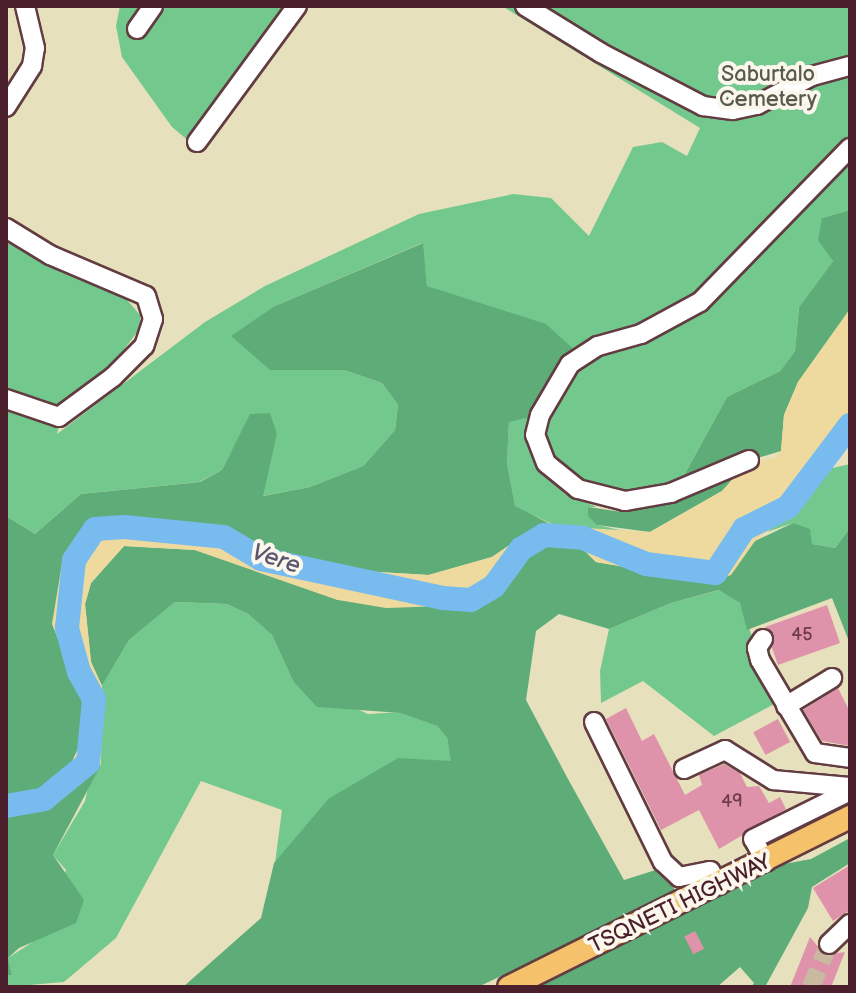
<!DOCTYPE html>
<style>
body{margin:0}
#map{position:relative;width:856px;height:993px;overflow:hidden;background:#e7e0bd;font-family:"Balsamiq Sans",sans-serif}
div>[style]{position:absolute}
.green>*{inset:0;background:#73c98d}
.forest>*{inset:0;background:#5ead78}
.sand>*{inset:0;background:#eeda9e}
.river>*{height:24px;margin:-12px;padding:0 12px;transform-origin:12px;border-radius:12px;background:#78bbee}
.building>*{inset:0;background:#df93ab;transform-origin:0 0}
.minor-tunnel>*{height:18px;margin-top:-9px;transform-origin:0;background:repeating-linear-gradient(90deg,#c8b9a0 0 18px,transparent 0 27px)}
.roads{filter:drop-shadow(2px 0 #623c41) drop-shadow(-2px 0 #623c41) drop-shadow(0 2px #623c41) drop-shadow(0 -2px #623c41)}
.minor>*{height:18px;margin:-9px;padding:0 9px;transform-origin:9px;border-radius:9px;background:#fff}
.major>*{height:22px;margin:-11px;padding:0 11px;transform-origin:11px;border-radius:11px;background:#f5c16b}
span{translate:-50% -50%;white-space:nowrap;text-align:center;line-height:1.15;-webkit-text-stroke:8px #fbf7ec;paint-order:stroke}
.number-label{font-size:18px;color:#6f3c4b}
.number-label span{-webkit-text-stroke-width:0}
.park-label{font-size:22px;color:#585a4d}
.street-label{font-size:22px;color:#4a1f2b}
.water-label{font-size:24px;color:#5a566f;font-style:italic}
.frame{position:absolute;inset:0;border:8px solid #4a1f2b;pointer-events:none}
</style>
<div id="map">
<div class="green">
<i style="clip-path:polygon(120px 6px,300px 6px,196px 147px,172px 127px,122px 57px,116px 26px)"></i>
<i style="clip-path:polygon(502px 6px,850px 6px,850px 210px,822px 218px,833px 261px,799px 307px,795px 351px,780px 371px,727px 397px,681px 481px,620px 496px,580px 483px,558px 469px,542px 434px,572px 372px,466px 301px,427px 286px,422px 243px,275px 306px,270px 370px,344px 370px,382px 383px,398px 405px,395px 430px,363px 466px,310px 487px,262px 496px,277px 433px,251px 414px,222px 470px,199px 482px,81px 494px,35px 534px,6px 516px,6px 242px,50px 265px,121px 293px,140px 315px,140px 328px,120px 355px,66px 405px,57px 434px,205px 322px,265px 286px,419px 214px,513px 194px,551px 198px,589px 236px,633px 147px,662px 142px,687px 156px,700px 128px)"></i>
<i style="clip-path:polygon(531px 417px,548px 475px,565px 494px,597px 507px,588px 507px,597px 525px,629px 532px,561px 528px,515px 507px,507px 463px,509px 421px)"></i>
<i style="clip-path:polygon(850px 464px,850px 528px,835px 548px,812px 544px,793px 523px,767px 532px,791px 513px,823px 470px)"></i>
<i style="clip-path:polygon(720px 590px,740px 603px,776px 703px,714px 736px,643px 681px,601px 703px,600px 671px,609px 629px,671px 603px)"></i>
<i style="clip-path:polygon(175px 602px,227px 604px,248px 614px,272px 635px,293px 681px,368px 714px,401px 712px,437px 726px,447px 738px,452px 761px,328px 799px,275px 863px,282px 810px,201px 781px,116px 938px,64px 982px,6px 987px,6px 975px,12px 975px,8px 958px,45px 934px,66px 870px,53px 855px,85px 801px,101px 732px,102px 686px,129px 640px)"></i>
</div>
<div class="forest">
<i style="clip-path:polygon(850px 210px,850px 309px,798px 382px,784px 415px,781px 451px,681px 481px,727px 397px,780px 371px,795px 351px,799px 307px,833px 261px,818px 240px,822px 218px)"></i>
<i style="clip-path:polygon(423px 243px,427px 286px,546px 324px,578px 353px,541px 392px,531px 417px,509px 422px,507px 463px,515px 506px,554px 526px,524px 535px,492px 557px,429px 575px,329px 569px,225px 533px,96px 521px,63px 557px,76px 683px,85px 707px,84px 735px,72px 762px,42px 789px,6px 799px,6px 516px,35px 534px,81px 494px,200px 482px,222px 470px,250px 414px,270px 413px,277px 434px,263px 496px,310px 487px,363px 466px,395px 430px,398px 405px,382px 383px,344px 370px,270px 370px,231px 336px,275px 306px)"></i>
<i style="clip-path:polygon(750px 464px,722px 491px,650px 532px,597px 525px,588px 516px,588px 507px,622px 512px,663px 503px)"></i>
<i style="clip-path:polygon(793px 523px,810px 529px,812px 544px,835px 548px,850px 528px,850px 644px,832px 598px,747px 630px,740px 603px,719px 590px,671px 603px,609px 629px,559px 614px,536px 631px,526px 700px,568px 779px,624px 880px,662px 868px,676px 892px,478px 987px,183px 987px,261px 918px,274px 863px,328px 799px,398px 758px,451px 761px,447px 738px,437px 726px,401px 713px,317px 707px,293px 681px,272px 635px,248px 614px,227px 604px,175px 602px,129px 640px,102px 686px,91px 662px,85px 604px,91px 583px,124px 546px,195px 550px,338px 600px,494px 590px,525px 551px,549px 543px,583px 549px,596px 562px,712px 582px,755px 541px)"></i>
<i style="clip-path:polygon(101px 765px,53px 855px,84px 900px,76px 923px,19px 948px,8px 958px,12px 975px,6px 975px,6px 815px,57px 799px)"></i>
<i style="clip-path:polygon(850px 838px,850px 863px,812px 887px,808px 908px,765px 987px,751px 987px,754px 983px,740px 967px,717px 987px,517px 987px,768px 867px,811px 859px)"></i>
</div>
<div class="sand">
<i style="clip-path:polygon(850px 309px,850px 434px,791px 513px,755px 541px,731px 575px,712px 582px,596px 562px,583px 549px,549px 543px,525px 551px,474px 605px,386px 608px,338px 600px,195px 550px,124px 546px,91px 583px,85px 604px,91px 662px,102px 686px,101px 765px,57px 799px,6px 815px,6px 799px,42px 789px,72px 762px,84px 736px,85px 707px,52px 624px,63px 557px,96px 521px,168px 523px,225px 533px,329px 569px,428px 575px,492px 557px,524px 535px,554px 526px,650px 532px,722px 491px,749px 460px,773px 459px,781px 451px,784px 415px,798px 382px)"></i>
</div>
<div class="river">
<i style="left:6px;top:806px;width:39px;rotate:-10deg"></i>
<i style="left:44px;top:799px;width:57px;rotate:-39.3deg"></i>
<i style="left:88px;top:763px;width:64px;rotate:-84.6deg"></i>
<i style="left:94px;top:699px;width:31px;rotate:-119deg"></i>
<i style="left:79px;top:672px;width:46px;rotate:-105.3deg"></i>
<i style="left:67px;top:628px;width:68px;rotate:-84.1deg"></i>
<i style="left:74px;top:560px;width:37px;rotate:-56deg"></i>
<i style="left:95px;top:529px;width:29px;rotate:-4deg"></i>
<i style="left:124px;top:527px;width:100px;rotate:5.7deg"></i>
<i style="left:224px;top:537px;width:43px;rotate:30.7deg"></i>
<i style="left:261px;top:559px;width:186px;rotate:12.1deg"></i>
<i style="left:443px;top:598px;width:28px;rotate:4deg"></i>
<i style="left:471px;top:600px;width:27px;rotate:-31deg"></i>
<i style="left:494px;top:586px;width:46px;rotate:-53.9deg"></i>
<i style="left:521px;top:549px;width:27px;rotate:-31deg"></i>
<i style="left:544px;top:535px;width:39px;rotate:4deg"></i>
<i style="left:583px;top:538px;width:68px;rotate:22.4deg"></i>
<i style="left:646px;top:564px;width:70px;rotate:7.4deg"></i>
<i style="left:715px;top:573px;width:53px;rotate:-56.6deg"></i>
<i style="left:744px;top:529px;width:49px;rotate:-26.6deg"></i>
<i style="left:788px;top:507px;width:103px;rotate:-52.9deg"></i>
</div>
<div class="building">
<i style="clip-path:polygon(827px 605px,840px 643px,778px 665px,772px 648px,774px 634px,765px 627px)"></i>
<i style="clip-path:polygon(838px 688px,850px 712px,850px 746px,822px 741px,803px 710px)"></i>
<i style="clip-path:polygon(626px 708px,642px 741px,654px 734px,685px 795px,702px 785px,699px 775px,724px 764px,740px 773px,747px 787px,759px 786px,769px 803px,780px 797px,786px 809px,719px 849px,699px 810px,661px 830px,606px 719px)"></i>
<i style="left:778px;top:719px;width:26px;height:28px;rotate:62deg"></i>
<i style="clip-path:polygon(850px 865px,850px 910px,833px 921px,813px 888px)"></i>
<i style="left:695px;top:931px;width:20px;height:12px;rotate:63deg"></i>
<i style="clip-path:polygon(810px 937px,825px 955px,845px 952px,831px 987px,790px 987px)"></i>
</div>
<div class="minor-tunnel">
<i style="left:811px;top:987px;width:47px;rotate:-67.3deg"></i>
</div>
<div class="roads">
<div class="minor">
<i style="left:525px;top:6px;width:89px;rotate:31.7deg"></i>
<i style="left:601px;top:53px;width:115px;rotate:27.5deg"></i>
<i style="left:703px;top:106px;width:30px;rotate:8deg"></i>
<i style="left:733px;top:110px;width:25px;rotate:-12deg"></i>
<i style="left:757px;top:105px;width:62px;rotate:-27.8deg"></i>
<i style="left:812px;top:76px;width:39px;rotate:-15deg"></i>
<i style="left:137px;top:29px;width:28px;rotate:-55deg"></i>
<i style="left:6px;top:107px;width:49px;rotate:-57.6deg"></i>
<i style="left:32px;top:66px;width:18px;rotate:-81deg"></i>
<i style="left:35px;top:48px;width:43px;rotate:-103.4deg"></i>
<i style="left:197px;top:142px;width:169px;rotate:-53.7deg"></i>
<i style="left:6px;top:228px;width:52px;rotate:31.5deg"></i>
<i style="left:50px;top:255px;width:104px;rotate:23.1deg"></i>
<i style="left:146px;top:296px;width:24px;rotate:73deg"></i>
<i style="left:153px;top:319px;width:28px;rotate:108deg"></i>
<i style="left:144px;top:346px;width:44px;rotate:135deg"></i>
<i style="left:113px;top:377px;width:67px;rotate:143.5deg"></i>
<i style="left:59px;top:417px;width:56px;rotate:-161.2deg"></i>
<i style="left:749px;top:460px;width:85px;rotate:157.1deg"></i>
<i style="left:671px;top:493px;width:47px;rotate:170.1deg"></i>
<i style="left:625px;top:501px;width:49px;rotate:-165.7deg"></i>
<i style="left:578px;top:489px;width:41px;rotate:-140.9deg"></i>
<i style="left:546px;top:463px;width:30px;rotate:-111deg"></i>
<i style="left:535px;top:435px;width:21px;rotate:-76deg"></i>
<i style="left:540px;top:415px;width:59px;rotate:-59.5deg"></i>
<i style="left:570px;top:364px;width:33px;rotate:-33deg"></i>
<i style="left:598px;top:346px;width:45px;rotate:-15.6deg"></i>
<i style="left:641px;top:334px;width:67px;rotate:-28.5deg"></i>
<i style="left:700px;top:302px;width:215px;rotate:-45.8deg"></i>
<i style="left:763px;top:639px;width:11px;rotate:124deg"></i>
<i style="left:757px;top:648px;width:12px;rotate:76deg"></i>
<i style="left:760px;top:660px;width:108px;rotate:59.4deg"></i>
<i style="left:815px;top:753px;width:35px;rotate:8deg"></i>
<i style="left:786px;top:706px;width:54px;rotate:-31.3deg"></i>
<i style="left:594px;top:722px;width:156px;rotate:63.8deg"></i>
<i style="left:663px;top:862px;width:22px;rotate:43deg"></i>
<i style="left:679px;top:877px;width:32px;rotate:-11deg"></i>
<i style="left:710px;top:871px;width:17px;rotate:57deg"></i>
<i style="left:684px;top:769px;width:45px;rotate:-24.9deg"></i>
<i style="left:725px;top:750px;width:57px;rotate:32deg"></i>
<i style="left:773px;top:780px;width:77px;rotate:5.2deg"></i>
<i style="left:766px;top:862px;width:26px;rotate:-119deg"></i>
<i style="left:753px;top:839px;width:108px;rotate:-26.3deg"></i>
<i style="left:829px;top:944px;width:29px;rotate:-44deg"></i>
</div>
<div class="major">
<i style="left:509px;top:987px;width:381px;rotate:-26.5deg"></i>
</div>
</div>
<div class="number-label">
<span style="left:802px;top:635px">45</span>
<span style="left:732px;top:802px">49</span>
</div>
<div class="park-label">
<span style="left:768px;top:87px">Saburtalo<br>Cemetery</span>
</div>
<div class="street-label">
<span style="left:680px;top:904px;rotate:-26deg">TSQNETI HIGHWAY</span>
</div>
<div class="water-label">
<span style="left:276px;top:559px;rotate:18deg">Vere</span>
</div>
<div class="frame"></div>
</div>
